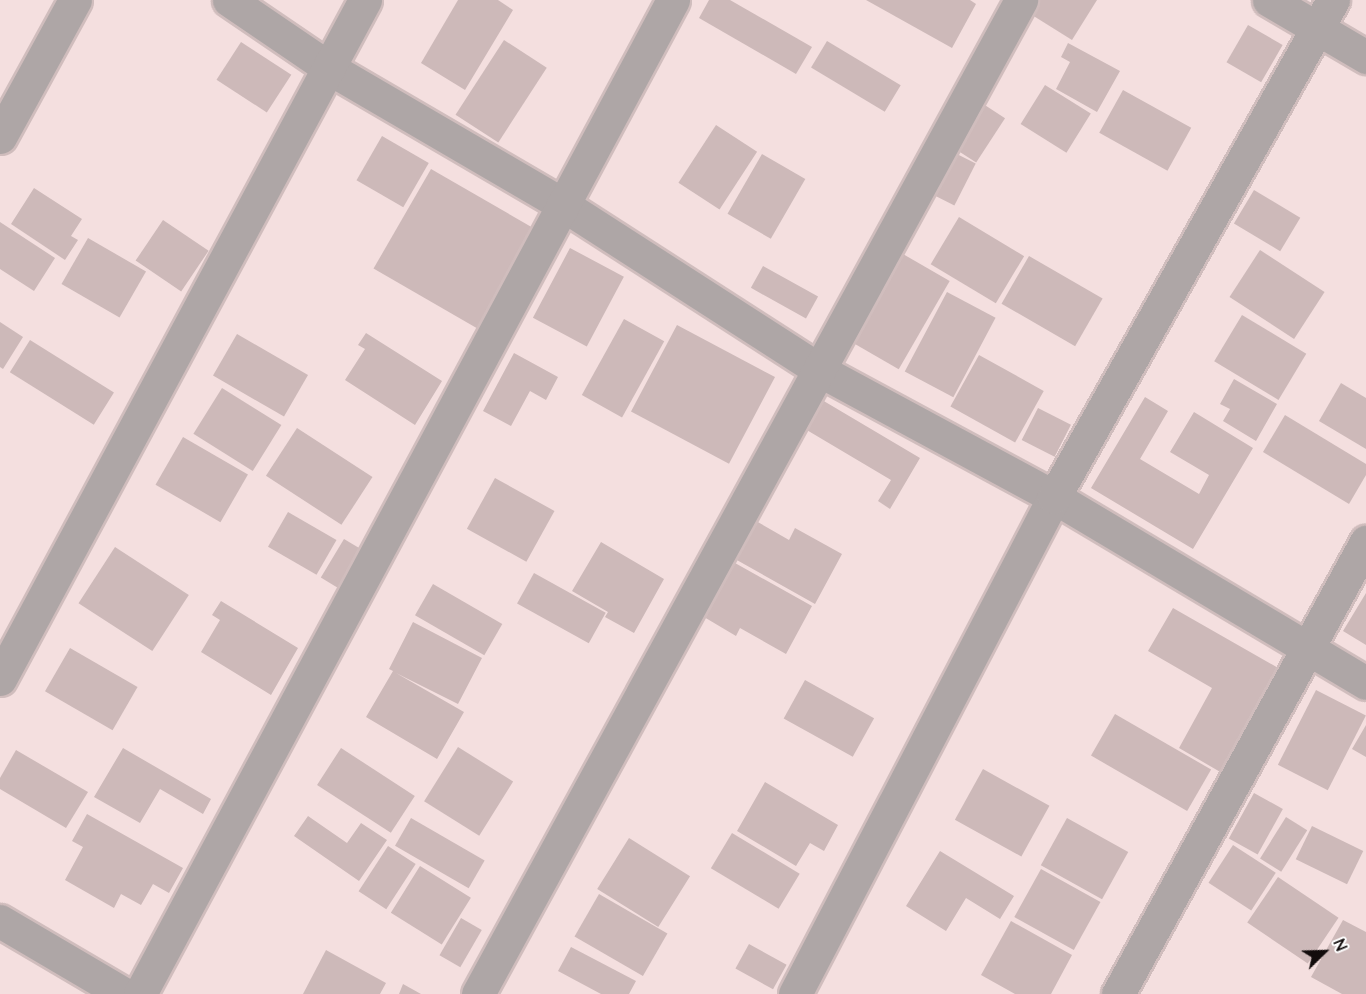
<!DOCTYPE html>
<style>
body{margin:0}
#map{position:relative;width:1366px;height:994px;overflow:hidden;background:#f4dfdf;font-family:Quicksand,sans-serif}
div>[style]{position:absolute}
.building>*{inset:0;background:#cdb9b9;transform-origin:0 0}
.roads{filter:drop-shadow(2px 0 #d0bdbd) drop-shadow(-2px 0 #d0bdbd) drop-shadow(0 2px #d0bdbd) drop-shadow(0 -2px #d0bdbd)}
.minor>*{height:33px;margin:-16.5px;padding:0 16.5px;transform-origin:16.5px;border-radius:16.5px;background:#aea6a6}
span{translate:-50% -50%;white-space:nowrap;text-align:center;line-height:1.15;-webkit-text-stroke:4.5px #fff;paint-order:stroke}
.north{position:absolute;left:1294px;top:922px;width:60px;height:60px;-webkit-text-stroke:4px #fff;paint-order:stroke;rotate:67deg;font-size:16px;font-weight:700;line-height:24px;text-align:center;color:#120c0c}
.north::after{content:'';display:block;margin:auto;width:21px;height:27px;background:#120c0c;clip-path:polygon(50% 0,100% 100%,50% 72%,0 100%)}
</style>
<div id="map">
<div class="building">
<i style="clip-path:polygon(458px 0,498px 0,513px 10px,465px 90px,421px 63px)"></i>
<i style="clip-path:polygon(709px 0,730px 0,812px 47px,796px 74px,699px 18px)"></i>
<i style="clip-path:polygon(866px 0,970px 0,976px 4px,952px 48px)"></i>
<i style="clip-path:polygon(1030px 0,1097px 0,1072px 40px,1024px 10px)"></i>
<i style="left:1248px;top:25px;width:40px;height:43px;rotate:30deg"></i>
<i style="left:504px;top:40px;width:51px;height:89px;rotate:33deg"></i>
<i style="left:827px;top:41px;width:86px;height:31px;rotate:31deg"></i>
<i style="left:241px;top:42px;width:60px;height:45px;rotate:33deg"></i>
<i style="clip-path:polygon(1068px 43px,1120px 71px,1097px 112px,1056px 89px,1070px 62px,1061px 57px)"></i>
<i style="left:1045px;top:85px;width:54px;height:46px;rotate:32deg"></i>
<i style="left:1123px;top:90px;width:78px;height:49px;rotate:29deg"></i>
<i style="left:974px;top:98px;width:37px;height:53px;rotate:33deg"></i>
<i style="left:716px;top:125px;width:49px;height:69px;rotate:33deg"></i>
<i style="left:382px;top:136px;width:54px;height:51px;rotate:30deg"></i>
<i style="left:949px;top:150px;width:30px;height:47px;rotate:27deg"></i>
<i style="left:762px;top:154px;width:50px;height:69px;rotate:30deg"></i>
<i style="left:431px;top:169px;width:122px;height:115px;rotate:30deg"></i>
<i style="clip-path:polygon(34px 188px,82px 219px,71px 236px,78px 240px,65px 260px,11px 224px)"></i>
<i style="left:1254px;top:190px;width:54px;height:39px;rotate:31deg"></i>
<i style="left:959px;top:217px;width:76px;height:55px;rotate:31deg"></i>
<i style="left:163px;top:220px;width:55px;height:49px;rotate:34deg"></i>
<i style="clip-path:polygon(0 222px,55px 258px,34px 291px,0 269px)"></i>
<i style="left:88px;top:238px;width:67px;height:53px;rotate:30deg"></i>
<i style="left:570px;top:248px;width:61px;height:79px;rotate:28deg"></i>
<i style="left:896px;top:250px;width:62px;height:102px;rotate:30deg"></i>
<i style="left:1260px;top:250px;width:77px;height:56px;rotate:33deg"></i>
<i style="left:1029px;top:256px;width:85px;height:55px;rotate:30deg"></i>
<i style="left:763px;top:266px;width:63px;height:25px;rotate:29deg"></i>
<i style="left:947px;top:292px;width:55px;height:90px;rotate:28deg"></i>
<i style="left:1242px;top:315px;width:75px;height:54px;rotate:31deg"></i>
<i style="left:624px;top:319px;width:46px;height:87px;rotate:29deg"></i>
<i style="clip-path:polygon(0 322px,23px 337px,3px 369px,0 367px)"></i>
<i style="left:677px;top:325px;width:111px;height:98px;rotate:28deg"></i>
<i style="clip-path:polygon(366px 333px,442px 381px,415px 425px,345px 380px,365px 349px,358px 345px)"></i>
<i style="left:237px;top:334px;width:82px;height:48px;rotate:30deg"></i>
<i style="left:30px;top:340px;width:99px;height:38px;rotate:32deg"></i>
<i style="clip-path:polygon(514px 353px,558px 377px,546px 400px,530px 391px,511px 426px,483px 411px)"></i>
<i style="left:979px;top:355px;width:74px;height:59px;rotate:29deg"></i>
<i style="clip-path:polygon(1234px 379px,1277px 404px,1256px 441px,1223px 421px,1230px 409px,1220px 404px)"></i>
<i style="clip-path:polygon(1341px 383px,1366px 398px,1366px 449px,1319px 421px)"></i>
<i style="left:222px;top:388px;width:70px;height:54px;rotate:32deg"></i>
<i style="clip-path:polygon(817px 397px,920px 458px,890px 509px,878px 501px,891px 480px,800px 426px)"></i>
<i style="clip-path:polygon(1145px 397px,1168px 411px,1140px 459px,1199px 494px,1209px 475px,1170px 452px,1194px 412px,1253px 448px,1193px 549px,1091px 488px)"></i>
<i style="left:1038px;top:408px;width:37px;height:36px;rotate:27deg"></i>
<i style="clip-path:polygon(1285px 415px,1366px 464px,1366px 475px,1349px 504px,1263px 452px)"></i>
<i style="left:297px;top:428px;width:90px;height:57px;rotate:33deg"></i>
<i style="left:183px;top:437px;width:75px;height:55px;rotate:30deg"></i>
<i style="left:495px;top:478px;width:68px;height:58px;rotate:29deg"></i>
<i style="left:288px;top:512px;width:56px;height:40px;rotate:30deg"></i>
<i style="clip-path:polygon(756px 521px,789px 540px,795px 528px,842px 554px,815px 604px,735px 559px)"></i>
<i style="left:344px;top:539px;width:23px;height:45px;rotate:31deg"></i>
<i style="clip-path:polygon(601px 542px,664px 579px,634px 633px,605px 617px,608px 612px,572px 591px)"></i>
<i style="left:115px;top:547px;width:88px;height:67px;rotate:33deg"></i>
<i style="clip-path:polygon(735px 563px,812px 606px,786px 654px,740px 628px,736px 636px,704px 617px)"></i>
<i style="left:534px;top:573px;width:82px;height:35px;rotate:29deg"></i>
<i style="left:433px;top:584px;width:80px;height:36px;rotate:30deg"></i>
<i style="clip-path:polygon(1366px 593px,1366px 645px,1343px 631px)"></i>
<i style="clip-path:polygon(221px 601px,298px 648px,271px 695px,201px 652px,220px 620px,212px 615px)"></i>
<i style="clip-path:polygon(1173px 608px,1280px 669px,1222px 773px,1179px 748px,1212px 688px,1148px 651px)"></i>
<i style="clip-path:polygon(413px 622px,482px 658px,458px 704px,396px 673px,464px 712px,437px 759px,366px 717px,393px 671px,389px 669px)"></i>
<i style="left:70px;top:648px;width:78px;height:50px;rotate:30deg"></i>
<i style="left:805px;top:680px;width:79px;height:44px;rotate:29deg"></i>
<i style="left:1316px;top:690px;width:56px;height:84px;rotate:27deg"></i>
<i style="left:1115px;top:714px;width:111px;height:48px;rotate:30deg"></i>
<i style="clip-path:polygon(1366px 725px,1366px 757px,1352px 749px)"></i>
<i style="left:458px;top:747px;width:65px;height:64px;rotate:32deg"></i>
<i style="clip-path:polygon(123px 748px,211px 799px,203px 814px,160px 789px,140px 823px,94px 797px)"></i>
<i style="left:341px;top:748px;width:88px;height:44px;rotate:33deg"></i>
<i style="clip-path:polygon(16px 750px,88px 792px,66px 828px,0 789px,0 778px)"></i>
<i style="left:983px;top:769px;width:76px;height:58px;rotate:29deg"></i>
<i style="clip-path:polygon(765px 782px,838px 825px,824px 851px,810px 843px,796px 866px,737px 831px)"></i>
<i style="left:1254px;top:793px;width:33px;height:52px;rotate:29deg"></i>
<i style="clip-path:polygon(87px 814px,183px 868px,169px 893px,153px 884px,141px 905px,121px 894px,114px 908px,65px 880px,83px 847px,72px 841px)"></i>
<i style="clip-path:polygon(308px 816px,347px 843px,361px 823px,387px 840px,359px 881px,294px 836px)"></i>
<i style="left:1286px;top:817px;width:25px;height:49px;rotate:32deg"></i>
<i style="left:411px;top:818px;width:85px;height:32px;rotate:30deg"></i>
<i style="left:1067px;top:818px;width:70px;height:54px;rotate:29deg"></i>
<i style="left:1312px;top:826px;width:57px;height:37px;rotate:26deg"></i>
<i style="left:732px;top:833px;width:79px;height:41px;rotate:31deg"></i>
<i style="left:629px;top:838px;width:72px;height:60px;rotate:32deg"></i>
<i style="left:1233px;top:845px;width:51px;height:45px;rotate:33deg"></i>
<i style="left:388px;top:846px;width:33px;height:54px;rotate:33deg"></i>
<i style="clip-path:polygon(940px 851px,1014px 896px,1000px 919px,966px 898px,946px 931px,906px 906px)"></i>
<i style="left:420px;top:866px;width:60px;height:55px;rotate:32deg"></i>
<i style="left:1041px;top:869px;width:68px;height:55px;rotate:29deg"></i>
<i style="left:1278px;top:877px;width:73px;height:55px;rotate:34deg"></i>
<i style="left:599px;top:894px;width:79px;height:49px;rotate:30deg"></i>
<i style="left:461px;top:918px;width:24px;height:43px;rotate:30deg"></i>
<i style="clip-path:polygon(1343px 920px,1366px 932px,1366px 994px,1342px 994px,1311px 977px)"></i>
<i style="clip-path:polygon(1011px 921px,1072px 955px,1051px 994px,1015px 994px,981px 975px)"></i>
<i style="left:749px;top:944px;width:43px;height:28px;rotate:29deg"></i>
<i style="clip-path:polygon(571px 947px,636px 981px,629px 994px,601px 994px,558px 971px)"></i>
<i style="clip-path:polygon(326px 950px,386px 983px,380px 994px,303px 994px)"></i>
<i style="clip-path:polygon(403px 984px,421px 994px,399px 994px)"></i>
</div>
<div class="roads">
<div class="minor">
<i style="left:229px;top:0;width:121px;rotate:34.2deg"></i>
<i style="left:329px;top:68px;width:273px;rotate:30.3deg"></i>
<i style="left:565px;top:206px;width:305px;rotate:32.8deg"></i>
<i style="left:821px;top:371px;width:265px;rotate:28.4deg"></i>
<i style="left:1054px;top:497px;width:363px;rotate:30.8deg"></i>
<i style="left:1269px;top:0;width:113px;rotate:30.4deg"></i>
<i style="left:0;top:137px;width:156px;rotate:-61.3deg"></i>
<i style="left:0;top:679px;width:771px;rotate:-61.74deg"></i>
<i style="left:0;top:921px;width:144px;rotate:30.5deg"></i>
<i style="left:140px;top:994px;width:1128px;rotate:-61.8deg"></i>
<i style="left:478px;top:994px;width:1133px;rotate:-61.35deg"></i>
<i style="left:795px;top:994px;width:560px;rotate:-62.47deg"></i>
<i style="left:1054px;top:497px;width:570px;rotate:-60.69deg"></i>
<i style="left:1118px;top:994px;width:516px;rotate:-61.25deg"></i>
</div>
</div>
<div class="north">N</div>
</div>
